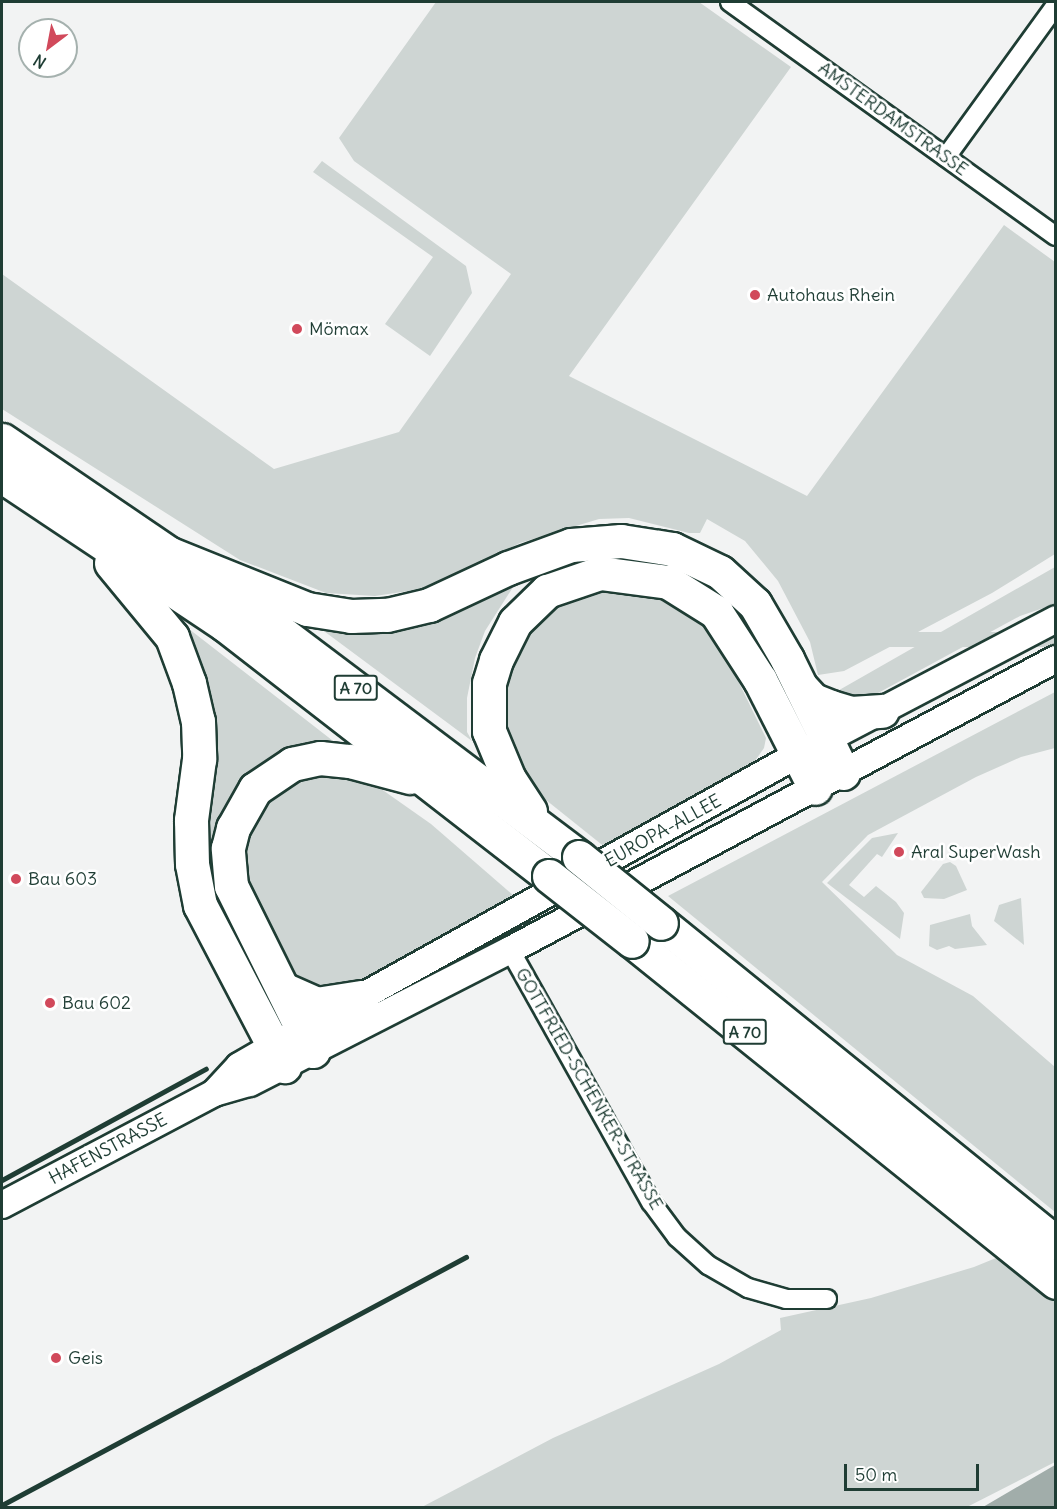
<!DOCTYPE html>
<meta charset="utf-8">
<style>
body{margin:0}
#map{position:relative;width:1057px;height:1509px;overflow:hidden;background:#f2f3f3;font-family:Delius,sans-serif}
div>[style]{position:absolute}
.green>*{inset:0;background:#ced5d3;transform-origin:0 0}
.water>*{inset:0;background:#a1adaa}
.roads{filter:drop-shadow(2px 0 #1f3d34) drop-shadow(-2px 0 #1f3d34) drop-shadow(0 2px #1f3d34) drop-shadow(0 -2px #1f3d34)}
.street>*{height:18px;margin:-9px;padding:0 9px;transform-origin:9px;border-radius:9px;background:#fff}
.secondary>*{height:26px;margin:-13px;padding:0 13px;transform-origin:13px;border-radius:13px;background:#fff}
.highway>*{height:33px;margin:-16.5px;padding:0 16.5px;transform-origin:16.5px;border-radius:16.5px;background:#fff}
.rail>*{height:4.5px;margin:-2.25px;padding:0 2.25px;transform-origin:2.25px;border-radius:2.25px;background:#1f3d34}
.bridges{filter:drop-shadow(2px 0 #1f3d34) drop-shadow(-2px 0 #1f3d34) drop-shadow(0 2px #1f3d34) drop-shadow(0 -2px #1f3d34)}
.highway-bridge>*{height:33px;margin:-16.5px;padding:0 16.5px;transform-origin:16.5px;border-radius:16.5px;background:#fff}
.dots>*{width:16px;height:16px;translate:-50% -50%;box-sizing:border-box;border:3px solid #fff;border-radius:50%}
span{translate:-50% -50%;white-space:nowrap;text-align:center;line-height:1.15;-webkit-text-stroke:5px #fff;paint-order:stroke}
.shield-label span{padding:2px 4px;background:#fff;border:2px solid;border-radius:4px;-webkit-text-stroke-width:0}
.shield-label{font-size:16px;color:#1f3d34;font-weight:700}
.street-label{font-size:18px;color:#1f3d34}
.poi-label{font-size:18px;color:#1f3d34}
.left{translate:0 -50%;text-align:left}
.frame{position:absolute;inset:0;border:3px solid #1f3d34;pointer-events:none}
.north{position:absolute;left:18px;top:18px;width:60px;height:60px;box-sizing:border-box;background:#fff;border:2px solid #a5b1ae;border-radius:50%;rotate:212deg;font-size:16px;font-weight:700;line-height:24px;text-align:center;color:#1f3d34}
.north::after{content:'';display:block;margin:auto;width:21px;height:27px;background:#d1495b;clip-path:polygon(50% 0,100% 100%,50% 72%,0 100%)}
.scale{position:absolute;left:844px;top:1464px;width:135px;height:27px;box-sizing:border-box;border:3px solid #1f3d34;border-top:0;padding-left:8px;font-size:18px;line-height:21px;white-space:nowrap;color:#1f3d34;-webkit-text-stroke:4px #fff;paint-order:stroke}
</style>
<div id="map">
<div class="green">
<i style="clip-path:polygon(436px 2px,699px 2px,791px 67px,569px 376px,807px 496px,1004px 225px,1055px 262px,1055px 554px,992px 593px,844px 671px,818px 675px,810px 642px,778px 581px,745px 541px,707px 519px,700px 533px,689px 533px,629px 518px,599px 519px,520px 543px,422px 589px,375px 596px,326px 593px,240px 560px,2px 409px,2px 274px,274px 469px,399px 432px,511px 274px,354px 161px,339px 138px)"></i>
<i style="clip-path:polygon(322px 161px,466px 266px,472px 293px,430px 356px,385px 324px,433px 257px,313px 172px)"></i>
<i style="clip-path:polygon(1055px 567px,1055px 604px,1020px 616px,867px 699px,859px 701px,834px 693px)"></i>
<i style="clip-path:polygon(515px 584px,485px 631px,475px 658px,467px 698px,467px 732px,472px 741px,305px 617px,345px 632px,389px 631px,421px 625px)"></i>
<i style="clip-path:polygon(591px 588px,657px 593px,690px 611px,722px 648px,766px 738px,764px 748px,750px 768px,606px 848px,546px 800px,524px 775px,510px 750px,498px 699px,521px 631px,570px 594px)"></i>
<i style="clip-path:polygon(180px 622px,346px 751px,308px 749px,214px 842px,208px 876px)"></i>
<i style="left:1055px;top:632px;width:15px;height:213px;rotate:90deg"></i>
<i style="clip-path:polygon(1055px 692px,1055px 748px,1021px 757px,976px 777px,868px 835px,822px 882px,897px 955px,973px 996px,1055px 1067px,1055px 1212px,668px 896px)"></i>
<i style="clip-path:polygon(314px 770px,367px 779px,431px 824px,513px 895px,342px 992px,296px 989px,235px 856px,264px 796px)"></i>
<i style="clip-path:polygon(898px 833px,882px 857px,877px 854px,849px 885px,864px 897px,876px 886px,896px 902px,904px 913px,900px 939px,827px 883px,872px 838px)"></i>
<i style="clip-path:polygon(950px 862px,956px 866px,967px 890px,944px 899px,924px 898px,921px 892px,943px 864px)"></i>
<i style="clip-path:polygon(1021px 898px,1024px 945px,994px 921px,999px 905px)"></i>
<i style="clip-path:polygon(970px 914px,972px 926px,987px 945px,955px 949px,949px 946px,937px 950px,929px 946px,930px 925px)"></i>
<i style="clip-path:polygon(1055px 1234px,1055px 1462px,967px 1507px,420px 1508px,553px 1438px,719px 1364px,781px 1330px,780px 1318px,871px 1298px,974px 1267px)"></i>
</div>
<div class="water">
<i style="clip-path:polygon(1055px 1465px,1055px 1507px,983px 1507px)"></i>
</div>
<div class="roads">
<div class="street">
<i style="left:730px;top:2px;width:401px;rotate:35.7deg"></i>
<i style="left:946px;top:157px;width:188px;rotate:-54.1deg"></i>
<i style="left:510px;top:950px;width:289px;rotate:60.8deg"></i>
<i style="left:651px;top:1202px;width:44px;rotate:53.4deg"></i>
<i style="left:677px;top:1237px;width:42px;rotate:42.1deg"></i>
<i style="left:708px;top:1265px;width:46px;rotate:29.9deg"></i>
<i style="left:748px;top:1288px;width:40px;rotate:16deg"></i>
<i style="left:786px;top:1299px;width:41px"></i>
</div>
<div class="secondary">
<i style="left:214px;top:1093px;width:37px;rotate:-47deg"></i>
<i style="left:239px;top:1066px;width:39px;rotate:-30deg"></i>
<i style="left:273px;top:1046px;width:602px;rotate:-29.04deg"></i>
<i style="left:799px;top:754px;width:290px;rotate:-27.7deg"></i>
<i style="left:2px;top:1205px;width:240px;rotate:-27.8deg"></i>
<i style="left:214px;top:1093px;width:37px;rotate:-16deg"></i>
<i style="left:250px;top:1083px;width:292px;rotate:-27.1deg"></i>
<i style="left:510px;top:950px;width:619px;rotate:-28.06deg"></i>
</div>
<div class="highway">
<i style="left:2px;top:440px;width:295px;rotate:34.2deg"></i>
<i style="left:246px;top:606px;width:417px;rotate:37deg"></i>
<i style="left:2px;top:476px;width:267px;rotate:33.7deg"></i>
<i style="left:224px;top:624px;width:411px;rotate:37.8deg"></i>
<i style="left:168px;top:553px;width:150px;rotate:21.9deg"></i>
<i style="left:307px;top:609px;width:45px;rotate:9deg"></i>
<i style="left:351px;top:616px;width:36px;rotate:-2deg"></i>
<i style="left:387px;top:615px;width:43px;rotate:-13.4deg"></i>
<i style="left:429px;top:605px;width:87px;rotate:-25.1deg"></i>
<i style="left:508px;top:568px;width:67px;rotate:-20.1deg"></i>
<i style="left:571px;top:545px;width:50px;rotate:-4.6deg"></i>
<i style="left:621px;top:541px;width:52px;rotate:8.9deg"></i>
<i style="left:672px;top:549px;width:53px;rotate:25.6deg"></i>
<i style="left:720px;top:572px;width:47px;rotate:42.4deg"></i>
<i style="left:755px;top:604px;width:64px;rotate:59.8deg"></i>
<i style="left:787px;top:659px;width:127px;rotate:63.8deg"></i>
<i style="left:111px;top:563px;width:96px;rotate:50.5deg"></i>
<i style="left:172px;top:637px;width:49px;rotate:69.7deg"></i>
<i style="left:189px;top:683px;width:39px;rotate:77deg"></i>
<i style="left:198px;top:721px;width:38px;rotate:88deg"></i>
<i style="left:199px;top:759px;width:62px;rotate:97.5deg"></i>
<i style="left:191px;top:820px;width:44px;rotate:88.7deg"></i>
<i style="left:192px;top:864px;width:42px;rotate:79deg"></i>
<i style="left:200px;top:905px;width:182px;rotate:62.4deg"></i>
<i style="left:801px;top:687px;width:18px;rotate:47deg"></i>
<i style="left:813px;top:700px;width:19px;rotate:21deg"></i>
<i style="left:831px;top:707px;width:21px;rotate:17deg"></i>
<i style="left:851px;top:713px;width:31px;rotate:-4deg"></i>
<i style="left:530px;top:811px;width:38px;rotate:-123deg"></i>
<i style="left:509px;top:779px;width:52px;rotate:-112.6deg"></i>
<i style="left:489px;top:731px;width:48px;rotate:-90deg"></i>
<i style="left:489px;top:683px;width:24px;rotate:-73deg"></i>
<i style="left:496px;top:660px;width:42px;rotate:-63.4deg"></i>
<i style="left:515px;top:622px;width:45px;rotate:-44.1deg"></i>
<i style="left:547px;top:591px;width:56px;rotate:-18.8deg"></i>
<i style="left:600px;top:573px;width:69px;rotate:7.5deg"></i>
<i style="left:668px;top:582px;width:57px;rotate:32deg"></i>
<i style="left:716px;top:612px;width:81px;rotate:57.1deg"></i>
<i style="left:760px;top:680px;width:121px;rotate:63deg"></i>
<i style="left:661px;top:923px;width:508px;rotate:39.01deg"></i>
<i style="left:632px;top:941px;width:544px;rotate:38.81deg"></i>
<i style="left:283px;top:989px;width:36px;rotate:24deg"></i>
<i style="left:316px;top:1004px;width:47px;rotate:-8.7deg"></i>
<i style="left:313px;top:1051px;width:184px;rotate:-116.4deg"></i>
<i style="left:231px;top:886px;width:38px;rotate:-95deg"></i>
<i style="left:228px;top:848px;width:21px;rotate:-76deg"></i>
<i style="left:233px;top:828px;width:45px;rotate:-60.6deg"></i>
<i style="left:255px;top:789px;width:45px;rotate:-34deg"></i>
<i style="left:292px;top:764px;width:29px;rotate:-12deg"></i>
<i style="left:320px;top:758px;width:30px;rotate:6deg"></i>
<i style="left:350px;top:761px;width:62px;rotate:14.9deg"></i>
</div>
</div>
<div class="rail">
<i style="left:2px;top:1180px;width:232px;rotate:-28.6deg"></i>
<i style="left:2px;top:1505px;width:526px;rotate:-28.12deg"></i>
</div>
<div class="bridges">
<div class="highway-bridge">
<i style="left:579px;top:857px;width:105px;rotate:38.8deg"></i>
<i style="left:549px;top:876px;width:105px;rotate:38.1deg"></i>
</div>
</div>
<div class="dots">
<i style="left:755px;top:295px;background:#d1495b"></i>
<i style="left:297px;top:329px;background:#d1495b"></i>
<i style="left:899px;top:852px;background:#d1495b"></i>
<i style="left:16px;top:879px;background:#d1495b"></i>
<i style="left:50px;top:1003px;background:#d1495b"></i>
<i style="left:56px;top:1358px;background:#d1495b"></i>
</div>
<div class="shield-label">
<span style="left:356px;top:688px">A 70</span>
<span style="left:745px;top:1032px">A 70</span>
</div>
<div class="street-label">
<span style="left:893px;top:119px;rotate:36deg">AMSTERDAMSTRASSE</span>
<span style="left:663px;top:831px;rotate:-29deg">EUROPA-ALLEE</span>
<span style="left:589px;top:1089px;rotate:60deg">GOTTFRIED-SCHENKER-STRASSE</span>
<span style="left:108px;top:1149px;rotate:-28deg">HAFENSTRASSE</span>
</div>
<div class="poi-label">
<span class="left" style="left:767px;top:295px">Autohaus Rhein</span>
<span class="left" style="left:309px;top:329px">Mömax</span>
<span class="left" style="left:911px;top:852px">Aral SuperWash</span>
<span class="left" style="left:28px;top:879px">Bau 603</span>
<span class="left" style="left:62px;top:1003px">Bau 602</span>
<span class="left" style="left:68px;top:1358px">Geis</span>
</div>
<div class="frame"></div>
<div class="north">N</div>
<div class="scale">50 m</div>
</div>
